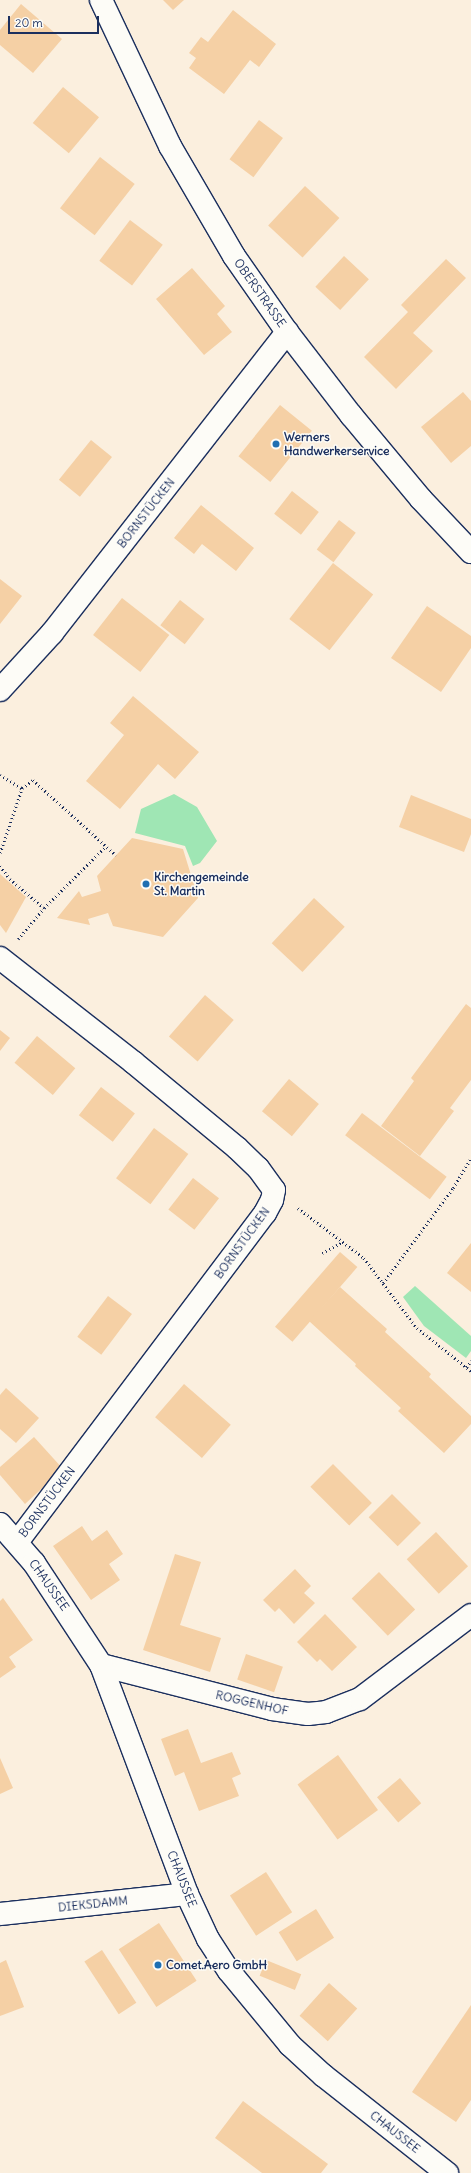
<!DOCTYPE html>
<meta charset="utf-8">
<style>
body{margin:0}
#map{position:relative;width:471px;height:2173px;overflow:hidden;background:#fbefde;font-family:Delius,sans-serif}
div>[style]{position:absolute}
.green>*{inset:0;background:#9fe6b4}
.building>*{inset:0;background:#f5d0a5;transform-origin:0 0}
.path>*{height:2.5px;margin-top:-1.25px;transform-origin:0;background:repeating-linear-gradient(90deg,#1b2f5e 0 1px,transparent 0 4px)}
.roads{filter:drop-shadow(1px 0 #1b2f5e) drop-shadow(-1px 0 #1b2f5e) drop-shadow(0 1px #1b2f5e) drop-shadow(0 -1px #1b2f5e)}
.minor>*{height:22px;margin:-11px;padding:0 11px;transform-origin:11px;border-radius:11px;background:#fdfcf7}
.tertiary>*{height:22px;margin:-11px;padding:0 11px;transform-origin:11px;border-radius:11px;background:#fdfcf7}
.dots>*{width:11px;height:11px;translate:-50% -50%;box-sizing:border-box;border:2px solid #fdfcf7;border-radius:50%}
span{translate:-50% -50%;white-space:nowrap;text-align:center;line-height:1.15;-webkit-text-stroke:3px #fdfcf7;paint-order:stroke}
.street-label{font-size:12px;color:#1b2f5e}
.poi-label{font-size:12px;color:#1b2f5e;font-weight:700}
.left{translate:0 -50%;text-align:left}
.scale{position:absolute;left:8px;top:16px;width:91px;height:18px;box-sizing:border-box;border:2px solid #1b2f5e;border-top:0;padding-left:5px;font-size:12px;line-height:14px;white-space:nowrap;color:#1b2f5e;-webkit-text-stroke:3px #fdfcf7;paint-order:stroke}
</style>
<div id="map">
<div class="green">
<i style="clip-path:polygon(174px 794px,197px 807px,217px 841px,200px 863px,193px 866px,185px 846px,135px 833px,141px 809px)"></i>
<i style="clip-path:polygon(415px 1286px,471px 1336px,471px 1351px,466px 1358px,424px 1326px,403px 1297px)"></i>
</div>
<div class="building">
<i style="clip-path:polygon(163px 0,184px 0,173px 10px)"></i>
<i style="clip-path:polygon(21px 4px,62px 39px,33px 73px,0 45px,0 30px)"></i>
<i style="clip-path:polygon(233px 10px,276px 44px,259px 67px,250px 60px,224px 94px,189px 68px,196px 58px,189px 53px,201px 37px,208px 42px)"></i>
<i style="left:63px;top:87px;width:47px;height:47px;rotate:40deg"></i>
<i style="left:259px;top:120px;width:30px;height:49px;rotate:37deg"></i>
<i style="left:100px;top:157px;width:44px;height:65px;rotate:38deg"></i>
<i style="left:305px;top:186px;width:47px;height:54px;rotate:43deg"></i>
<i style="left:130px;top:220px;width:41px;height:51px;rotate:37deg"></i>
<i style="left:344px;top:256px;width:34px;height:42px;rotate:43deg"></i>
<i style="clip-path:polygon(446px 259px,466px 278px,413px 333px,433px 351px,396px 389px,364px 357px,408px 312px,401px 305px)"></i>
<i style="clip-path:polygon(192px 268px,225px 306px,217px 314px,232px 332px,204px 355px,156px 299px)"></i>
<i style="clip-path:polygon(463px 392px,471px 401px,471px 446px,451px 463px,421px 427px)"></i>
<i style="left:280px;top:405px;width:41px;height:66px;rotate:39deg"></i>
<i style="left:91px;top:440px;width:27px;height:51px;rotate:39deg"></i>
<i style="left:292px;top:491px;width:34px;height:29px;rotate:38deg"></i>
<i style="clip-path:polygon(201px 505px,254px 548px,236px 571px,202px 544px,194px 554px,174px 538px)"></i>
<i style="left:339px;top:520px;width:21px;height:37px;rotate:37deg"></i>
<i style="left:333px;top:563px;width:51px;height:71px;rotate:38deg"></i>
<i style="clip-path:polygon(0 579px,22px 596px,0 624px)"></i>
<i style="left:122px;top:598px;width:60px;height:47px;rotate:38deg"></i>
<i style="left:180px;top:600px;width:31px;height:32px;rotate:38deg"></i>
<i style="clip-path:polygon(427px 606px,471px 636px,471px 648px,441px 692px,391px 658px)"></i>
<i style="clip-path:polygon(133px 696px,199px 752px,175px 779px,158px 764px,120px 809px,86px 781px,124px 735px,110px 723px)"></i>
<i style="clip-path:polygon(411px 795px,471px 819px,471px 834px,464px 852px,399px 827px)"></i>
<i style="clip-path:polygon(132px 838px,183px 849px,198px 898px,163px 937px,113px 926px,108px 913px,88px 919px,90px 925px,57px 918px,79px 891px,82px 897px,101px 891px,97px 876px)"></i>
<i style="clip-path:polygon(0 874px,26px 897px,6px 933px,0 925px)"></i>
<i style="left:314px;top:898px;width:42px;height:62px;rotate:43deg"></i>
<i style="left:205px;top:995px;width:38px;height:55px;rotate:41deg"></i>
<i style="clip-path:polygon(466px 1004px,471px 1008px,471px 1080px,450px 1108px,454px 1111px,420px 1156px,381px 1126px,414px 1081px,411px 1078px)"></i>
<i style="clip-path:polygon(0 1030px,10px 1038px,0 1051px)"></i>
<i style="left:37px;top:1036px;width:50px;height:35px;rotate:40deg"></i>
<i style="left:289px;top:1079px;width:39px;height:42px;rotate:40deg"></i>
<i style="left:101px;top:1087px;width:43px;height:36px;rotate:38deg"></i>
<i style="left:362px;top:1113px;width:106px;height:28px;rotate:37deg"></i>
<i style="left:154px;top:1128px;width:43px;height:63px;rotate:37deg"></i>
<i style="left:193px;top:1178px;width:33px;height:40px;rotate:38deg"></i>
<i style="clip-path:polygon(471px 1243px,471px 1292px,447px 1273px)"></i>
<i style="left:340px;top:1252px;width:23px;height:99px;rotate:41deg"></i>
<i style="clip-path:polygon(340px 1287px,387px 1329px,385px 1332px,431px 1374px,429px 1377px,471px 1416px,471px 1424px,444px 1453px,398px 1411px,401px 1408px,355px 1366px,356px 1364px,309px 1321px)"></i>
<i style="left:108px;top:1296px;width:30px;height:51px;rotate:37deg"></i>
<i style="left:184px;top:1384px;width:62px;height:44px;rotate:41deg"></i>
<i style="clip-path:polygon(6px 1388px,39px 1418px,16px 1443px,0 1429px,0 1395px)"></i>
<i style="clip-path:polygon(34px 1437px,63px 1469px,25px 1504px,0 1475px,0 1467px)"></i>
<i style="left:333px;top:1464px;width:55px;height:32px;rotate:45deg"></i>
<i style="left:392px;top:1494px;width:41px;height:33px;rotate:45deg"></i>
<i style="clip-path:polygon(82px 1526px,92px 1541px,107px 1530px,123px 1554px,109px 1564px,120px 1580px,91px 1600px,53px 1546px)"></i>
<i style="left:436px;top:1532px;width:47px;height:40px;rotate:47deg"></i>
<i style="clip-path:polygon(175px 1554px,201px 1562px,180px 1625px,221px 1638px,210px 1672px,143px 1650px)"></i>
<i style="clip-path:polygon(295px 1569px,311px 1586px,304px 1593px,315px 1603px,294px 1624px,279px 1608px,275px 1612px,263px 1600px)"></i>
<i style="left:379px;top:1572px;width:52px;height:38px;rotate:46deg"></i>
<i style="clip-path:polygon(3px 1598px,33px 1640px,9px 1657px,16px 1667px,0 1678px,0 1601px)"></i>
<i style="clip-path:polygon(325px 1614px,357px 1647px,332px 1671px,320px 1659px,317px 1662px,297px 1642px)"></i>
<i style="left:246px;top:1654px;width:39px;height:27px;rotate:19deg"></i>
<i style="clip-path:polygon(188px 1729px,201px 1763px,232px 1752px,241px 1774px,232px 1778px,239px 1796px,199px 1811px,184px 1772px,175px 1776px,161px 1739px)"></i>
<i style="left:338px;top:1755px;width:68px;height:50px;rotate:54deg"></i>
<i style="clip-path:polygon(0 1758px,13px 1788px,0 1794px)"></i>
<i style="left:400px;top:1778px;width:33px;height:30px;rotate:50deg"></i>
<i style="left:266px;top:1872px;width:48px;height:43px;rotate:57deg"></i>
<i style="left:316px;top:1909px;width:34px;height:44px;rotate:58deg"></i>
<i style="left:159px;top:1923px;width:69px;height:48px;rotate:57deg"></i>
<i style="left:102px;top:1950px;width:63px;height:21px;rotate:57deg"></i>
<i style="clip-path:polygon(6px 1960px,24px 2007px,0 2016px,0 1963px)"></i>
<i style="left:266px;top:1960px;width:38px;height:17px;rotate:22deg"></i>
<i style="left:329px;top:1983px;width:38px;height:44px;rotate:42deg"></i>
<i style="clip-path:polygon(471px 2005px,471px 2100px,456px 2122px,412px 2092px)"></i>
<i style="clip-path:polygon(243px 2101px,328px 2164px,321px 2173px,262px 2173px,215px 2138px)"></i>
</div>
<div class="path">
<i style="left:0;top:775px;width:26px;rotate:31deg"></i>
<i style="left:22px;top:788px;width:14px;rotate:-36deg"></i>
<i style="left:33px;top:780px;width:112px;rotate:42.1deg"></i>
<i style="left:0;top:853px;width:69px;rotate:-71.3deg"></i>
<i style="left:0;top:866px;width:16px;rotate:52deg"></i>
<i style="left:10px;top:879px;width:45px;rotate:40.5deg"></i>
<i style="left:44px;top:908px;width:88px;rotate:-45deg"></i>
<i style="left:18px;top:939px;width:40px;rotate:-50deg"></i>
<i style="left:298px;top:1208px;width:83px;rotate:37.1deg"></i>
<i style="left:364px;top:1258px;width:88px;rotate:52.9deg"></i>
<i style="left:417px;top:1328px;width:69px;rotate:38.5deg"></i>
<i style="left:322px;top:1253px;width:24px;rotate:-28deg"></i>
<i style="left:383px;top:1283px;width:118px;rotate:-53.6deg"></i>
<i style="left:453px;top:1188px;width:35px;rotate:-59deg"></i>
<i style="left:466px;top:1367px;width:8px;rotate:-50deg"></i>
</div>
<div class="roads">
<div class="minor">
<i style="left:101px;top:0;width:161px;rotate:64.7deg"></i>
<i style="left:170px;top:146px;width:127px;rotate:59.8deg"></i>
<i style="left:234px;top:256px;width:93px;rotate:55.1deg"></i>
<i style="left:287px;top:332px;width:105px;rotate:52.4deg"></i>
<i style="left:351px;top:415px;width:109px;rotate:50.2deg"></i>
<i style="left:421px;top:499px;width:73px;rotate:46.7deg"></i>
<i style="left:0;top:690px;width:77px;rotate:-47.6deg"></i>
<i style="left:52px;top:633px;width:382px;rotate:-52deg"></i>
<i style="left:0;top:958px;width:169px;rotate:38deg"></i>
<i style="left:133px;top:1062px;width:135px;rotate:39.6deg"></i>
<i style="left:237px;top:1148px;width:29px;rotate:44deg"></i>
<i style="left:258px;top:1168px;width:27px;rotate:54deg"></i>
<i style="left:274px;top:1190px;width:10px;rotate:101deg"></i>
<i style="left:272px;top:1200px;width:15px;rotate:118deg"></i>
<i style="left:265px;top:1213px;width:412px;rotate:127deg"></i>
<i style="left:101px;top:1665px;width:177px;rotate:14.4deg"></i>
<i style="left:272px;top:1709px;width:36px;rotate:8deg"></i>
<i style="left:308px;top:1714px;width:18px;rotate:-6deg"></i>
<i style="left:326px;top:1712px;width:36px;rotate:-21deg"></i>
<i style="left:360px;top:1699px;width:139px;rotate:-37.1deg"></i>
<i style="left:0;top:1914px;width:188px;rotate:-6.1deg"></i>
</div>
<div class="tertiary">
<i style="left:0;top:1524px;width:52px;rotate:48.9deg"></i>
<i style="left:34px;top:1563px;width:122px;rotate:56.7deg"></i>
<i style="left:101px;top:1665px;width:245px;rotate:69.4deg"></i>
<i style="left:187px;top:1894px;width:50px;rotate:65deg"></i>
<i style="left:208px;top:1939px;width:38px;rotate:57deg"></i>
<i style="left:229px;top:1971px;width:96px;rotate:50.5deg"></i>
<i style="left:290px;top:2045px;width:46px;rotate:42.4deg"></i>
<i style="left:324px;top:2076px;width:157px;rotate:38.3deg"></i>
</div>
</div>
<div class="dots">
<i style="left:276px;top:444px;background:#1f6fb2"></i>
<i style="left:146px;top:884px;background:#1f6fb2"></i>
<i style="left:158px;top:1965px;background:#1f6fb2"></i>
</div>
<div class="street-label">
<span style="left:260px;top:293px;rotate:55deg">OBERSTRASSE</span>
<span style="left:146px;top:513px;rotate:-52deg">BORNSTÜCKEN</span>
<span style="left:242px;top:1243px;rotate:-54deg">BORNSTÜCKEN</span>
<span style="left:47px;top:1502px;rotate:-53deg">BORNSTÜCKEN</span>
<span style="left:49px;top:1585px;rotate:55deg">CHAUSSEE</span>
<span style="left:252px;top:1703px;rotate:13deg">ROGGENHOF</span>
<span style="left:182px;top:1879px;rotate:68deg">CHAUSSEE</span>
<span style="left:93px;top:1904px;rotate:-6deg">DIEKSDAMM</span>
<span style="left:395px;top:2132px;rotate:38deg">CHAUSSEE</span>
</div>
<div class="poi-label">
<span class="left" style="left:284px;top:444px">Werners<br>Handwerkerservice</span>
<span class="left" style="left:154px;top:884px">Kirchengemeinde<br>St. Martin</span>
<span class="left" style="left:166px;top:1965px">Comet.Aero GmbH</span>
</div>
<div class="scale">20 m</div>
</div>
